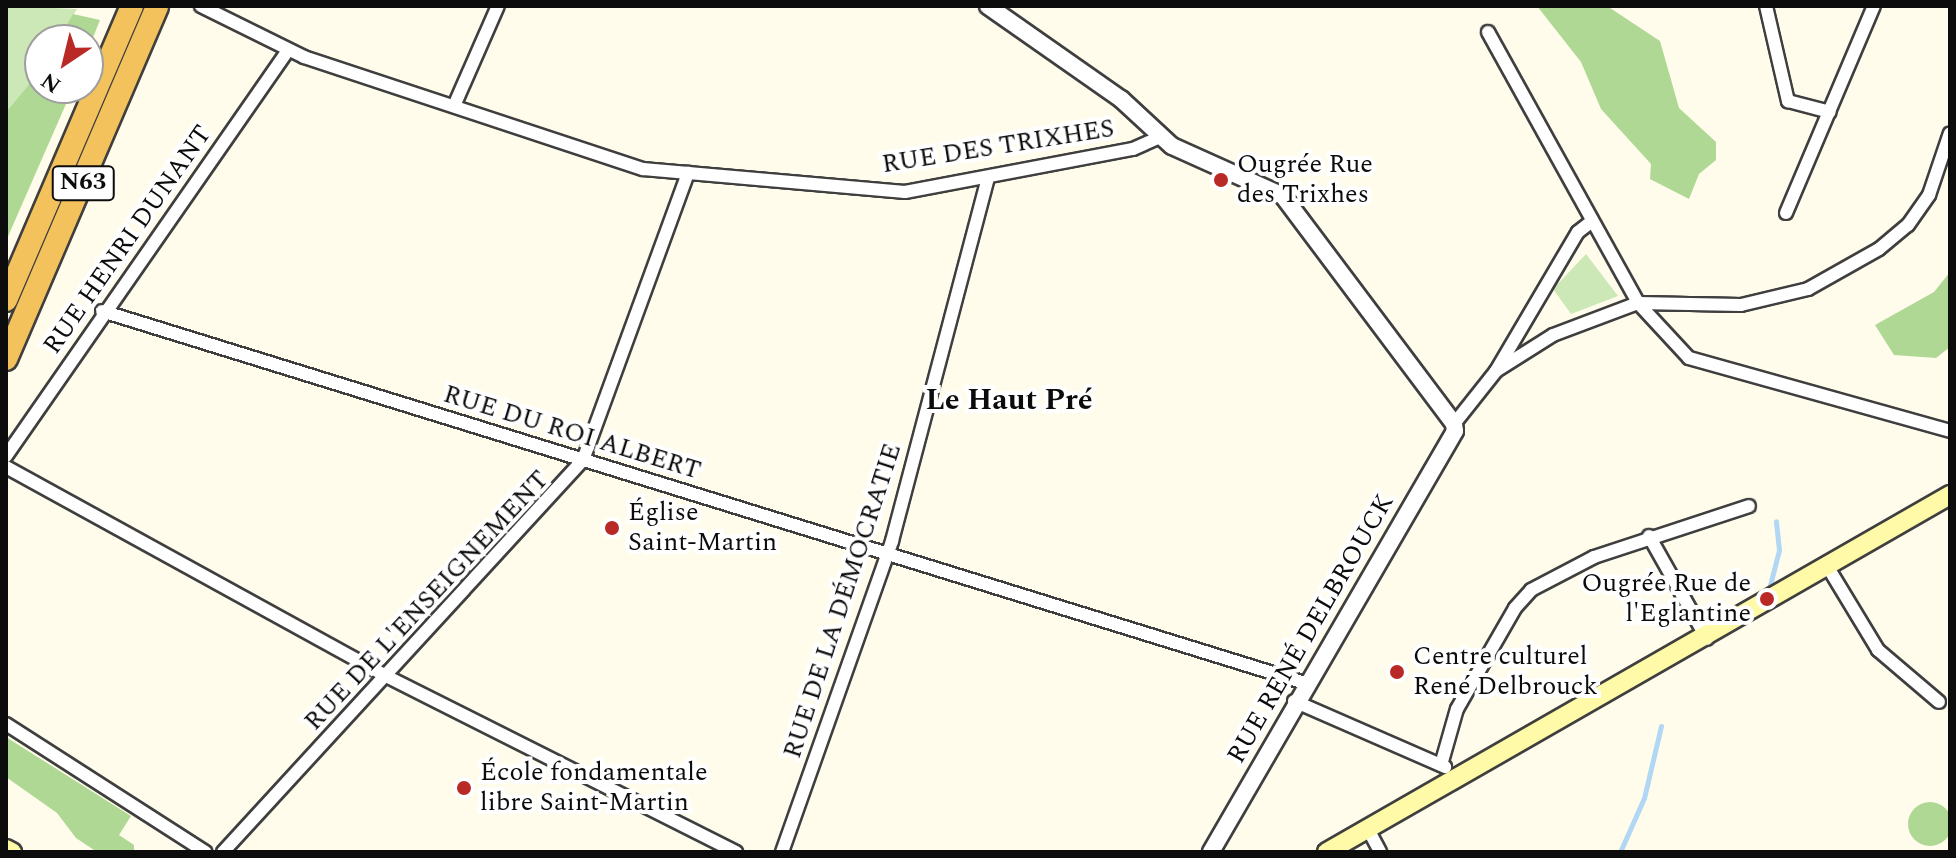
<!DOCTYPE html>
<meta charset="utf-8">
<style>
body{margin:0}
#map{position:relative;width:1956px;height:858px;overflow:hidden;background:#fffceb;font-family:Spectral,serif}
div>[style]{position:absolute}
.green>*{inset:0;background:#cce8b6}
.forest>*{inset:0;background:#afd895}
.round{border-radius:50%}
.stream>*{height:5px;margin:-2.5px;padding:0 2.5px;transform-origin:2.5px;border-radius:2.5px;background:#b1d7f5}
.roads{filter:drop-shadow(2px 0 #3f3f3f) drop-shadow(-2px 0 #3f3f3f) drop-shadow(0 2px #3f3f3f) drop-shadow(0 -2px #3f3f3f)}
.minor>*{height:12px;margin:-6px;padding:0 6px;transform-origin:6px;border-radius:6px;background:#fff}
.tertiary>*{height:16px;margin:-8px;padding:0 8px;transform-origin:8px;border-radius:8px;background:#fff}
.secondary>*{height:18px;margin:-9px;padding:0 9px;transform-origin:9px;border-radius:9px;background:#fefaa7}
.trunk>*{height:22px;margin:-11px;padding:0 11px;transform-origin:11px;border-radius:11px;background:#f4c25c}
.dots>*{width:22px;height:22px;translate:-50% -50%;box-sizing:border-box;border:4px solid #fff;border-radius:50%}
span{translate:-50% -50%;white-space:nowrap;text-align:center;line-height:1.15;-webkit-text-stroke:8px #fff;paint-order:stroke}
.shield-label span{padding:2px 6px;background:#fff;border:2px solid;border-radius:6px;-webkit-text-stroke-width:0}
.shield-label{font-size:24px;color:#0c0c0c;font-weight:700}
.street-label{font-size:26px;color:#0c0c0c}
.poi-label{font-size:26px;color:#0c0c0c}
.left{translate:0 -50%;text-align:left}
.right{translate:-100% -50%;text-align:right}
.quarter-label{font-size:30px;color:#0c0c0c;font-weight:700}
.frame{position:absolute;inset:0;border:8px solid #0c0c0c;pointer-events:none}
.north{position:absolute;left:24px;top:24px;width:80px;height:80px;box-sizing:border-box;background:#fff;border:2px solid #9e9e9e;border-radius:50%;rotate:215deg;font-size:22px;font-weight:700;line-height:32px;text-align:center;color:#0c0c0c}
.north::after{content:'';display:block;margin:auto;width:28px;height:36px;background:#b92926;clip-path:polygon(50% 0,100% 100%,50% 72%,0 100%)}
</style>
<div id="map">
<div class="green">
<i style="clip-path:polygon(6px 6px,77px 9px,58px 40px,40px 40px,40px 71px,6px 112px)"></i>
<i style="clip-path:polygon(1586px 254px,1618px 296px,1571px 314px,1553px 289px)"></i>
</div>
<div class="forest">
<i style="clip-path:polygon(1537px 6px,1607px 6px,1660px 41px,1679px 108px,1716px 142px,1716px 160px,1699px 174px,1689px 199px,1650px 179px,1651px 164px,1601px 109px,1581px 62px)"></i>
<i style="clip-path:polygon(73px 14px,100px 20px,88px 50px,88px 40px,58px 40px)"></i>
<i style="clip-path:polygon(40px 71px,40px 88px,73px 88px,6px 241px,6px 112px)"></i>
<i style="clip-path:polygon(1950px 272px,1950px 347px,1936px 358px,1894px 355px,1875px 325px,1934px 292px)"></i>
<i style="clip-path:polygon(6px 737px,131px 816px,119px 835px,134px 845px,134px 852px,97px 852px,76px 838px,57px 813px,6px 777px)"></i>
<i class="round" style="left:1908px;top:802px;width:44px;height:44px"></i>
</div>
<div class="stream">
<i style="left:1769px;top:589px;width:40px;rotate:-75.6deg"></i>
<i style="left:1779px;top:550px;width:29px;rotate:-96deg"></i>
<i style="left:1620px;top:852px;width:59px;rotate:-66deg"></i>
<i style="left:1644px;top:798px;width:74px;rotate:-76.7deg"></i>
</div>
<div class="roads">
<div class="minor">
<i style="left:201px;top:6px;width:115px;rotate:26.3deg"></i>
<i style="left:304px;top:57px;width:357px;rotate:18.3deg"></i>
<i style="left:643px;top:169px;width:263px;rotate:5deg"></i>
<i style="left:905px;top:192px;width:232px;rotate:-10.7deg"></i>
<i style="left:1133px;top:149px;width:30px;rotate:-24deg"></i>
<i style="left:1766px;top:6px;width:98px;rotate:77deg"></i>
<i style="left:1788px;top:101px;width:43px;rotate:14.7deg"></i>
<i style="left:1488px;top:32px;width:310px;rotate:61deg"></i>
<i style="left:1638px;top:303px;width:75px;rotate:47.2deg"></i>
<i style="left:1689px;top:358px;width:271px;rotate:15.6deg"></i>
<i style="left:454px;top:106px;width:109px;rotate:-66.3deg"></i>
<i style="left:1786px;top:213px;width:225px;rotate:-67deg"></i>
<i style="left:102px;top:311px;width:1259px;rotate:17.18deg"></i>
<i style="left:1496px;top:371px;width:67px;rotate:-32.3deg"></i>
<i style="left:1553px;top:335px;width:91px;rotate:-20.6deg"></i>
<i style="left:1638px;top:303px;width:103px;rotate:1.1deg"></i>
<i style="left:1741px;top:305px;width:69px;rotate:-13.4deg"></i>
<i style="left:1808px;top:289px;width:81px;rotate:-29.4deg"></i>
<i style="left:1879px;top:249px;width:38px;rotate:-40deg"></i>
<i style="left:1908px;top:225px;width:37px;rotate:-55deg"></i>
<i style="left:1929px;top:195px;width:65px;rotate:-71.3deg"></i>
<i style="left:1454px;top:424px;width:68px;rotate:-51.6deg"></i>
<i style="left:1496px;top:371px;width:161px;rotate:-59.5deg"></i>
<i style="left:1578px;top:232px;width:18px;rotate:-38deg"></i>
<i style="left:6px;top:456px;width:494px;rotate:-55.2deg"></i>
<i style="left:6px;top:467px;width:434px;rotate:28.8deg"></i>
<i style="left:386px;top:676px;width:392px;rotate:26.7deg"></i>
<i style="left:1649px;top:536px;width:118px;rotate:60.6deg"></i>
<i style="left:1829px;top:569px;width:95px;rotate:58.8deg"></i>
<i style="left:1878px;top:650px;width:80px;rotate:40.4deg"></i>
<i style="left:1294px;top:701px;width:165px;rotate:23.6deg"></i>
<i style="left:6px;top:724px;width:237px;rotate:32.7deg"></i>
<i style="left:1441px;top:765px;width:58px;rotate:-74.1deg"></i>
<i style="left:1457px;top:709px;width:116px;rotate:-60.1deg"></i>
<i style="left:1515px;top:608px;width:24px;rotate:-48deg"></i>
<i style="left:1531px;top:590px;width:71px;rotate:-27.6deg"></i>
<i style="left:1594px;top:557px;width:163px;rotate:-18.2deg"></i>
<i style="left:1368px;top:829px;width:26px;rotate:62deg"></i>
<i style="left:223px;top:852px;width:532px;rotate:-47.44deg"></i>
<i style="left:583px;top:460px;width:306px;rotate:-69.9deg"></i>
<i style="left:782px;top:852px;width:330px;rotate:-70.5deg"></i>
<i style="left:892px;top:541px;width:376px;rotate:-75.2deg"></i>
</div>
<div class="tertiary">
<i style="left:988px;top:6px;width:162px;rotate:35deg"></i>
<i style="left:1121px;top:99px;width:69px;rotate:42.7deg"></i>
<i style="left:1172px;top:146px;width:122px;rotate:24.2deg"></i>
<i style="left:1283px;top:196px;width:285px;rotate:53.1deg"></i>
<i style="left:1454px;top:424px;width:7px;rotate:82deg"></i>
<i style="left:1455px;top:431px;width:487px;rotate:120.1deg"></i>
</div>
<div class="secondary">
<i style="left:6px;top:849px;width:7px;rotate:27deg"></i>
<i style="left:1327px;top:852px;width:718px;rotate:-29.81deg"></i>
</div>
<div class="trunk">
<i style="left:6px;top:300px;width:320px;rotate:-66.8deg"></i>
<i style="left:6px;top:359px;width:384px;rotate:-66.8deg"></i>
</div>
</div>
<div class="dots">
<i style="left:1221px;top:180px;background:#b92926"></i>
<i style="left:612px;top:528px;background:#b92926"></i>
<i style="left:1767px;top:599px;background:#b92926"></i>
<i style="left:1397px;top:672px;background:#b92926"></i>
<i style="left:464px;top:788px;background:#b92926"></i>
</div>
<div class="shield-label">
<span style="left:83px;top:183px">N63</span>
</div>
<div class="street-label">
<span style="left:998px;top:147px;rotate:-9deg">RUE DES TRIXHES</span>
<span style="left:128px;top:240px;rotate:-55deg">RUE HENRI DUNANT</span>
<span style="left:572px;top:433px;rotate:17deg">RUE DU ROI ALBERT</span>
<span style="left:427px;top:601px;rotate:-47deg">RUE DE L'ENSEIGNEMENT</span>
<span style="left:843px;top:601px;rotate:-72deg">RUE DE LA DÉMOCRATIE</span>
<span style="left:1311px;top:629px;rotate:-60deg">RUE RENÉ DELBROUCK</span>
</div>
<div class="poi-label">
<span class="left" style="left:1237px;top:180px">Ougrée Rue<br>des Trixhes</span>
<span class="left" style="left:628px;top:528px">Église<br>Saint-Martin</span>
<span class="right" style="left:1751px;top:599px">Ougrée Rue de<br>l'Eglantine</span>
<span class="left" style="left:1413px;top:672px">Centre culturel<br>René Delbrouck</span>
<span class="left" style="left:480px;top:788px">École fondamentale<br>libre Saint-Martin</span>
</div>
<div class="quarter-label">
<span style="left:1009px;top:400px">Le Haut Pré</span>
</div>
<div class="frame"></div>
<div class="north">N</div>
</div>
